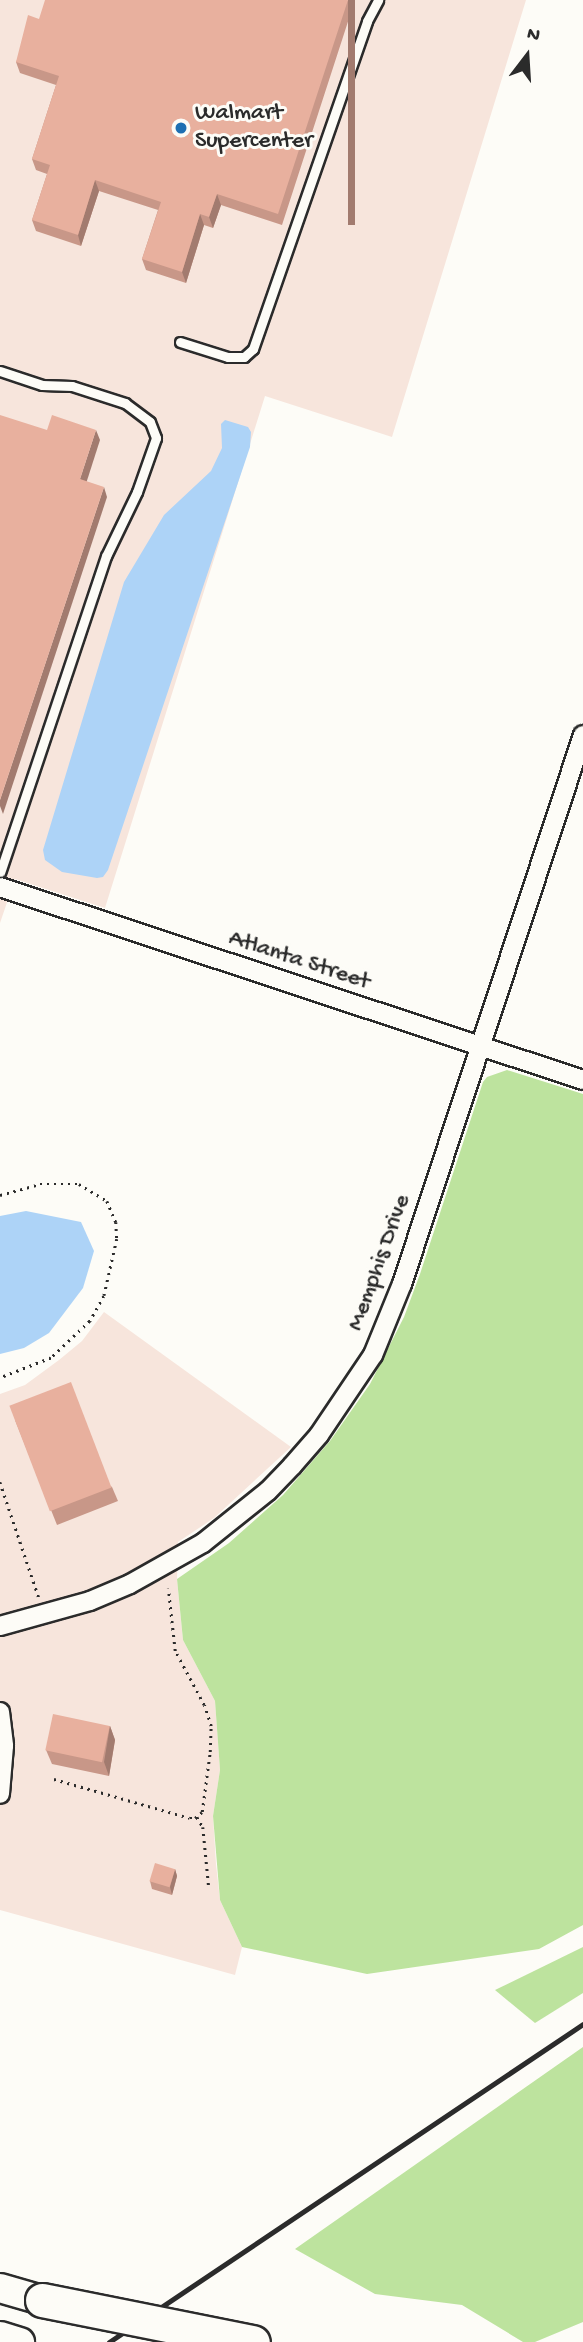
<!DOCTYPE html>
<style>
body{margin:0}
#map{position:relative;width:583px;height:2342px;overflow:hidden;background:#fdfcf7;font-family:"Gochi Hand",sans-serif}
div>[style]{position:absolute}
.built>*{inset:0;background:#f7e5dc}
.green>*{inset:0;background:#bde39e}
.water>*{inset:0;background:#add3f7}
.path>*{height:2.5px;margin-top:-1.25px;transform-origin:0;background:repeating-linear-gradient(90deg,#2b2b2b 0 2px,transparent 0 7px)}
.roads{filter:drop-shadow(2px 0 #2b2b2b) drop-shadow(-2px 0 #2b2b2b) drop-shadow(0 2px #2b2b2b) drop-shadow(0 -2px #2b2b2b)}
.lane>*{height:9px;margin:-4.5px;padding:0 4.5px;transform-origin:4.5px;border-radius:4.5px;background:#fdfcf7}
.street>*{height:18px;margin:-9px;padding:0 9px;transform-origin:9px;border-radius:9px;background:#fdfcf7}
.primary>*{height:28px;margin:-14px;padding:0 14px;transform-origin:14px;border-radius:14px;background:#fdfcf7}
.rail>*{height:5px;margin:-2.5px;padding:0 2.5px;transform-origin:2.5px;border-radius:2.5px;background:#2b2b2b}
.bridges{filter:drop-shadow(2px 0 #2b2b2b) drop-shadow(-2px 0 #2b2b2b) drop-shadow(0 2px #2b2b2b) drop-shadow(0 -2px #2b2b2b)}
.highway-bridge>*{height:33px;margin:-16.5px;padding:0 16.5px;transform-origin:16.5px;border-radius:16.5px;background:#fdfcf7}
.wall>*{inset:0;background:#c89788}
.shaded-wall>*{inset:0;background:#a27b6f;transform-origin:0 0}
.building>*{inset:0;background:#e8b09e;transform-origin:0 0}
.dots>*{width:19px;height:19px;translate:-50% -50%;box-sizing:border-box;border:4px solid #fdfcf7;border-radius:50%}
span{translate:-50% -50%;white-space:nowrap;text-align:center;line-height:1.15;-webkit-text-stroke:6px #fdfcf7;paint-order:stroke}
.poi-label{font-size:24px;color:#2b2b2b}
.left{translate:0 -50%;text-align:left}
.street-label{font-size:24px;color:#2b2b2b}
.north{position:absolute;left:492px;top:21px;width:70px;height:70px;-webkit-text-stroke:5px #fdfcf7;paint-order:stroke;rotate:17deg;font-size:19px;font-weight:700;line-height:28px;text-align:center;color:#2b2b2b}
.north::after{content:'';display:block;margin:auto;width:24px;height:32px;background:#2b2b2b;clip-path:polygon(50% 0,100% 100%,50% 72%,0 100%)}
</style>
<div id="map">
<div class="built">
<i style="clip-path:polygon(0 0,526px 0,392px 437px,265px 396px,105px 908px,15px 879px,0 923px)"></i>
<i style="clip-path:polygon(104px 1312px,291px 1447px,214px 1518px,178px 1542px,177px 1579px,183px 1640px,215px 1701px,220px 1770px,213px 1816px,216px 1864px,220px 1900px,242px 1947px,235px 1975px,0 1910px,0 1394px,25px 1385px,59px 1360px,82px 1341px)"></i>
</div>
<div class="green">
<i style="clip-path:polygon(507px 1070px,583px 1094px,583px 1925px,539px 1949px,367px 1974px,242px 1947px,220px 1900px,213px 1816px,220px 1770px,215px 1701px,183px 1640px,177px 1579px,229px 1543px,283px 1495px,330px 1441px,370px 1384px,404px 1317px,420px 1274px,483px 1082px,487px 1077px)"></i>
<i style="clip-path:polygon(583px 1947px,583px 1993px,535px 2023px,495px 1990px)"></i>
<i style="clip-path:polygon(583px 2047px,583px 2322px,535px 2342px,523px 2342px,462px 2305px,375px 2294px,295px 2249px)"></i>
</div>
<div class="water">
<i style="clip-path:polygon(225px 420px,248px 427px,251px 432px,250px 447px,108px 870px,103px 877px,97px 878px,62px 872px,45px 860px,43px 850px,124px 582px,164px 515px,211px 471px,222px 448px,221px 424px)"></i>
<i style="clip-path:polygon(26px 1211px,81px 1222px,94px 1251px,83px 1288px,49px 1333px,24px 1348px,0 1354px,0 1216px)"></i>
</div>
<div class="path">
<i style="left:0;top:1195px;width:41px;rotate:-15.4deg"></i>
<i style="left:40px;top:1184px;width:39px"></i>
<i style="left:79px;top:1184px;width:33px;rotate:31deg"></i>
<i style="left:107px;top:1201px;width:23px;rotate:67deg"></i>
<i style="left:116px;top:1222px;width:17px;rotate:87deg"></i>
<i style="left:117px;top:1239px;width:58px;rotate:102.8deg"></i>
<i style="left:104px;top:1296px;width:29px;rotate:119deg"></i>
<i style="left:90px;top:1321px;width:54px;rotate:136.5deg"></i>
<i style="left:51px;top:1358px;width:55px;rotate:158.6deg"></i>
<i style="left:0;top:1482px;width:122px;rotate:71.4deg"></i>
<i style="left:54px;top:1779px;width:141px;rotate:16deg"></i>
<i style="left:190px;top:1818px;width:5px"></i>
<i style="left:195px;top:1818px;width:9px;rotate:-41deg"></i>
<i style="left:202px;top:1812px;width:61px;rotate:-82.4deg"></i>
<i style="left:210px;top:1752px;width:26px;rotate:-88deg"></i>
<i style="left:211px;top:1726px;width:22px;rotate:-108deg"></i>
<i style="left:204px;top:1705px;width:61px;rotate:-118.2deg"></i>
<i style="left:175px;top:1651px;width:63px;rotate:-96.3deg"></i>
<i style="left:197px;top:1817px;width:12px;rotate:59deg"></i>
<i style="left:203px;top:1827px;width:61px;rotate:84.4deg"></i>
</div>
<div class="roads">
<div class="lane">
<i style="left:180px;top:342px;width:50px;rotate:17.4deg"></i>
<i style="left:228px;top:357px;width:16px"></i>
<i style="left:244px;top:357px;width:12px;rotate:-42deg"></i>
<i style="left:253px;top:349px;width:347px;rotate:-70.8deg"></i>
<i style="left:367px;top:21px;width:24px;rotate:-62deg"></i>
<i style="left:0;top:371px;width:44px;rotate:18.4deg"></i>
<i style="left:42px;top:385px;width:30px;rotate:2deg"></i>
<i style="left:72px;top:386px;width:56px;rotate:17.8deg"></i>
<i style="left:125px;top:403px;width:31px;rotate:37deg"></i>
<i style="left:150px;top:422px;width:17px;rotate:69deg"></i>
<i style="left:156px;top:438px;width:57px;rotate:109.4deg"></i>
<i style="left:137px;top:492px;width:71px;rotate:115.8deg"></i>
<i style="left:106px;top:556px;width:333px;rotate:108.5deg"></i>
</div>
<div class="street">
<i style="left:0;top:887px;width:614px;rotate:18.32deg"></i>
<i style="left:0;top:1626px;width:93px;rotate:-15.5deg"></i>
<i style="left:90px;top:1601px;width:43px;rotate:-23deg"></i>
<i style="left:130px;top:1584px;width:84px;rotate:-29.3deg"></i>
<i style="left:203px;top:1543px;width:83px;rotate:-38.7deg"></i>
<i style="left:268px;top:1491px;width:35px;rotate:-46deg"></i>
<i style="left:292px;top:1466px;width:41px;rotate:-48.9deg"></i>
<i style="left:319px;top:1435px;width:97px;rotate:-56deg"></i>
<i style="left:373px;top:1355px;width:77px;rotate:-67.8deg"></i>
<i style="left:402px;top:1284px;width:578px;rotate:-71.75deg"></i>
<i style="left:0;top:1712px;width:34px;rotate:83deg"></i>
<i style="left:4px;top:1746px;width:48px;rotate:94.8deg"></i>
</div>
<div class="primary">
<i style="left:0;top:2288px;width:36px;rotate:16deg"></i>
<i style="left:0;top:2336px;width:21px;rotate:17deg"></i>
</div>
</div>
<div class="rail">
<i style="left:109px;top:2342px;width:571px;rotate:-33.86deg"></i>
</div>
<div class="bridges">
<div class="highway-bridge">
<i style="left:42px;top:2300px;width:215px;rotate:11.3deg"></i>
</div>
</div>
<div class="wall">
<i style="clip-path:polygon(355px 0,282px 225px,221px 205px,213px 228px,204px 225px,186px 283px,146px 270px,142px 259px,158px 210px,99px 191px,81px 246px,36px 231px,32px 220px,47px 174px,36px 170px,32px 159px,56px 85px,20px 73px,16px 62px,39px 19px)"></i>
<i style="clip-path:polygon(15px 1420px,112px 1487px,118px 1501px,57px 1525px)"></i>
<i style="clip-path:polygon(110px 1726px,115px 1740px,109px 1776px,52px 1764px,46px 1750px)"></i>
<i style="clip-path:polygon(175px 1869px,177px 1876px,172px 1895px,152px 1889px,150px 1881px)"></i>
</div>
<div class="shaded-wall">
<i style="left:348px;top:0;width:7px;height:225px"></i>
<i style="clip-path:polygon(95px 180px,99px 191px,81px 246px,78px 235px)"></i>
<i style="clip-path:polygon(217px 194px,221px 205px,213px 228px,209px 217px)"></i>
<i style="clip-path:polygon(200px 214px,204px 225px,186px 283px,182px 272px)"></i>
<i style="clip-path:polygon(96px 430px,100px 440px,84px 490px,80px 479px)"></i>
<i style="clip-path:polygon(104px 487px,107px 497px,3px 814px,0 806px,0 800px)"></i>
<i style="clip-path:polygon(110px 1726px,115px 1740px,109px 1776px,104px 1762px)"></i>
<i style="clip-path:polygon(175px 1869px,177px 1876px,172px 1895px,170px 1887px)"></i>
</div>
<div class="building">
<i style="clip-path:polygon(45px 0,348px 0,278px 214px,217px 194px,209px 217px,200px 214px,182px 272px,142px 259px,161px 202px,95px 180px,78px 235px,32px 220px,50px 165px,32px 159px,59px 76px,16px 62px,28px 15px,39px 19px)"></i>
<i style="clip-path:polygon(0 415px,47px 430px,52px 415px,96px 430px,80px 479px,104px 487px,0 800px)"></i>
<i style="left:71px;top:1382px;width:113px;height:66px;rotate:69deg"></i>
<i style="left:53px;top:1714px;width:58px;height:37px;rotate:12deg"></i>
<i style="left:155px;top:1863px;width:21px;height:19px;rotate:17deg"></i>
</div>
<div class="dots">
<i style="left:181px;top:128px;background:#1f6fb2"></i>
</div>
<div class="poi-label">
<span class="left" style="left:195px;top:128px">Walmart<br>Supercenter</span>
</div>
<div class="street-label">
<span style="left:299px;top:961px;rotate:18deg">Atlanta Street</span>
<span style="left:380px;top:1263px;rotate:-70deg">Memphis Drive</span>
</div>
<div class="north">N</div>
</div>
